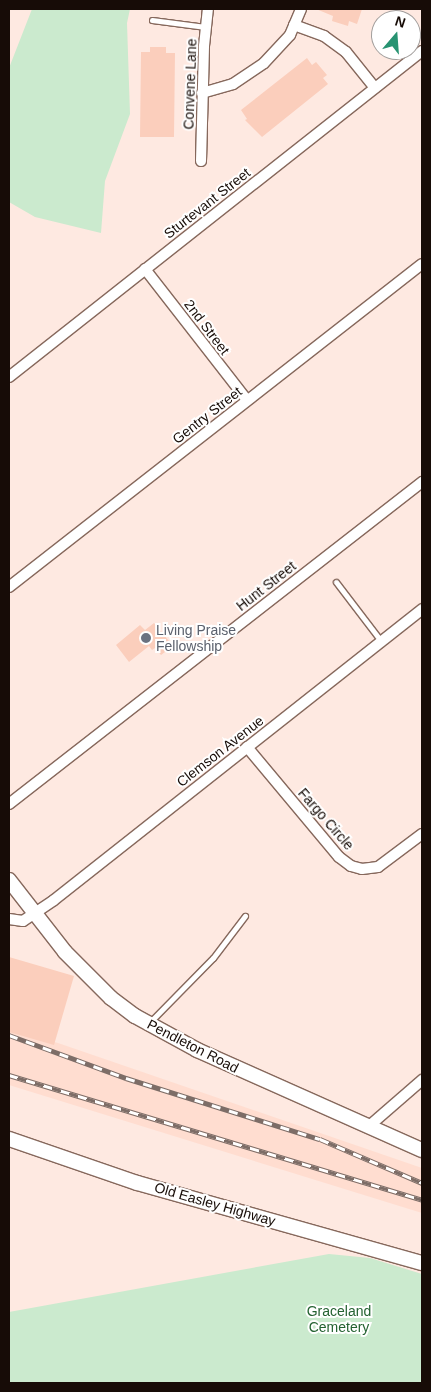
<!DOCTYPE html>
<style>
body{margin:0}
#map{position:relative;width:431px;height:1392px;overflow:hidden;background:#fee9e1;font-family:Helvetica,sans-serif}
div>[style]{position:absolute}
.built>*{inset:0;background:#ffddd0}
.green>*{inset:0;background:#cbeace}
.building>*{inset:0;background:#fbcebc}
.roads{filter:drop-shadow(1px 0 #86685c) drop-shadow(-1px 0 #86685c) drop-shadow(0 1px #86685c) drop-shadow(0 -1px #86685c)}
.lane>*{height:5px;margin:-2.5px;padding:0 2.5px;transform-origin:2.5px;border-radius:2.5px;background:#fff}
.street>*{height:10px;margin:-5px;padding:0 5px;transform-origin:5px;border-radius:5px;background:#fff}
.secondary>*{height:14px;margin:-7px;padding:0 7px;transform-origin:7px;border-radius:7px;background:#fff}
.rail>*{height:5px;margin-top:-2.5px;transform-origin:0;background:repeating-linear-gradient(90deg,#fff 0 9px,#7d6d67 0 18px);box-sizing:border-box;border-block:1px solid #7d6d67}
.dots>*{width:14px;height:14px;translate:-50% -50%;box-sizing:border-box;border:2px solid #fff;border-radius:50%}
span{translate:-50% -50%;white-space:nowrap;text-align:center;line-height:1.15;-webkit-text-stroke:4px #fff;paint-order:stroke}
.street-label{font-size:14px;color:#170c07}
.worship-label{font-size:14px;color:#5b616d}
.left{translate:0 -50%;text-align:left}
.park-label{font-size:14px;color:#246231}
.frame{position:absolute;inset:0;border:10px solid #170c07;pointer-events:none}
.north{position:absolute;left:371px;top:10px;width:50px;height:50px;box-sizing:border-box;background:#fff;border:1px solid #a29e9c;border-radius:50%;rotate:18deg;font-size:14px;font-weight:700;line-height:20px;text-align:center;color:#170c07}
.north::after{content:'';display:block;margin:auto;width:18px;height:22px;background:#289372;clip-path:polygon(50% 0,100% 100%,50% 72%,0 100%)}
</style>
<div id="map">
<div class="built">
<i style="clip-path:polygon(9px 1030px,58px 1043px,422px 1168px,422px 1213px,9px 1085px)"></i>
</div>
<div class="green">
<i style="clip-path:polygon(32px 9px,130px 9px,127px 23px,130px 114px,105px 181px,101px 233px,35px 217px,9px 202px,9px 68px)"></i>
<i style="clip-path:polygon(329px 1254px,370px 1258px,422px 1274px,422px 1383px,9px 1383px,9px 1312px)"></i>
</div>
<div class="building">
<i style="clip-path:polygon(316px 9px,362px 9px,357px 24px,349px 21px,348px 26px,332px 21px,333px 16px)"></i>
<i style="clip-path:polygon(150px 47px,166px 47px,166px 53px,175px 53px,174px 137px,140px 137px,141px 52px,150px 52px)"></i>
<i style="clip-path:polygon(307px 58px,312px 65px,316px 62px,327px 75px,323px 78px,328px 84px,262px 137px,245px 120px,247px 119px,241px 110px)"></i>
<i style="clip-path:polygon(154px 623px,173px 646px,161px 655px,155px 648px,152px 650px,149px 646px,129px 662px,116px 645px,140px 625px,145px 630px)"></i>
<i style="clip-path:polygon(9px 957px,74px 976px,54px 1045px,9px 1032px)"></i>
</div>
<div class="roads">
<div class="lane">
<i style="left:152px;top:20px;width:54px;rotate:7.4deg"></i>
<i style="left:336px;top:582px;width:74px;rotate:52.7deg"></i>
<i style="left:150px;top:1022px;width:90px;rotate:-45.5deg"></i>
<i style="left:213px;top:958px;width:53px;rotate:-52.7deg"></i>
</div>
<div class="street">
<i style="left:294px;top:25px;width:32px;rotate:20deg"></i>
<i style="left:324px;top:36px;width:27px;rotate:36deg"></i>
<i style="left:346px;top:52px;width:46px;rotate:51.1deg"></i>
<i style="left:202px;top:93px;width:32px;rotate:-16deg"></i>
<i style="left:233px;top:84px;width:37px;rotate:-34deg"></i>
<i style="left:264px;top:63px;width:38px;rotate:-47deg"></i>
<i style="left:290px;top:35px;width:28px;rotate:-67deg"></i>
<i style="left:201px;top:161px;width:115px;rotate:-88.5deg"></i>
<i style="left:204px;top:46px;width:37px;rotate:-84deg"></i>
<i style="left:145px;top:269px;width:166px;rotate:52.1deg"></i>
<i style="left:9px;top:377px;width:526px;rotate:-38.29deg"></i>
<i style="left:9px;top:587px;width:524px;rotate:-38.03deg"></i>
<i style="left:247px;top:747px;width:143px;rotate:50.1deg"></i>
<i style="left:339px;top:857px;width:15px;rotate:37deg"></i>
<i style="left:351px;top:866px;width:11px;rotate:15deg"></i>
<i style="left:362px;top:869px;width:16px;rotate:-7deg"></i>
<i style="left:378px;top:867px;width:55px;rotate:-36.9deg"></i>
<i style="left:9px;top:804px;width:524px;rotate:-37.94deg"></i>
<i style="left:9px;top:919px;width:14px;rotate:8deg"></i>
<i style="left:23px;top:921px;width:37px;rotate:-34deg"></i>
<i style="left:54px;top:900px;width:469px;rotate:-38.3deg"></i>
<i style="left:368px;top:1127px;width:72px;rotate:-41deg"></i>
</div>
<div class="secondary">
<i style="left:9px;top:880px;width:91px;rotate:52.1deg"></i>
<i style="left:65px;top:952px;width:65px;rotate:45deg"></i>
<i style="left:111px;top:998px;width:30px;rotate:37deg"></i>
<i style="left:135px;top:1016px;width:71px;rotate:28.7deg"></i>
<i style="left:197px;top:1050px;width:246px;rotate:24deg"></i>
<i style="left:9px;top:1139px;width:135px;rotate:19deg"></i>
<i style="left:137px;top:1183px;width:296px;rotate:15.7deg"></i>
</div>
</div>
<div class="rail">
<i style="left:9px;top:1035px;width:125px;rotate:20.2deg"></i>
<i style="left:126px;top:1078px;width:203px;rotate:17.5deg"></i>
<i style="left:320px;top:1139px;width:111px;rotate:23.3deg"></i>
<i style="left:9px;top:1075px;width:432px;rotate:16.8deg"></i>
</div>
<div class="dots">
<i style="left:146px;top:638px;background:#6b7280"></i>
</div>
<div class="street-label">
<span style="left:190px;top:84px;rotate:-88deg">Convene Lane</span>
<span style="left:207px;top:203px;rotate:-38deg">Sturtevant Street</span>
<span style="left:207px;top:327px;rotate:53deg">2nd Street</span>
<span style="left:207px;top:415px;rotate:-38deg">Gentry Street</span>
<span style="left:266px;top:586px;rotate:-38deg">Hunt Street</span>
<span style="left:220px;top:751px;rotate:-38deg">Clemson Avenue</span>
<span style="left:326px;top:819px;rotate:49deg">Fargo Circle</span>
<span style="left:193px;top:1046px;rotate:27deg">Pendleton Road</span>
<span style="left:215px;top:1204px;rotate:16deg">Old Easley Highway</span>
</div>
<div class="worship-label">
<span class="left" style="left:156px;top:638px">Living Praise<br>Fellowship</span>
</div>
<div class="park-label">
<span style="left:339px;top:1319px">Graceland<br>Cemetery</span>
</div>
<div class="frame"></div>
<div class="north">N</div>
</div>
